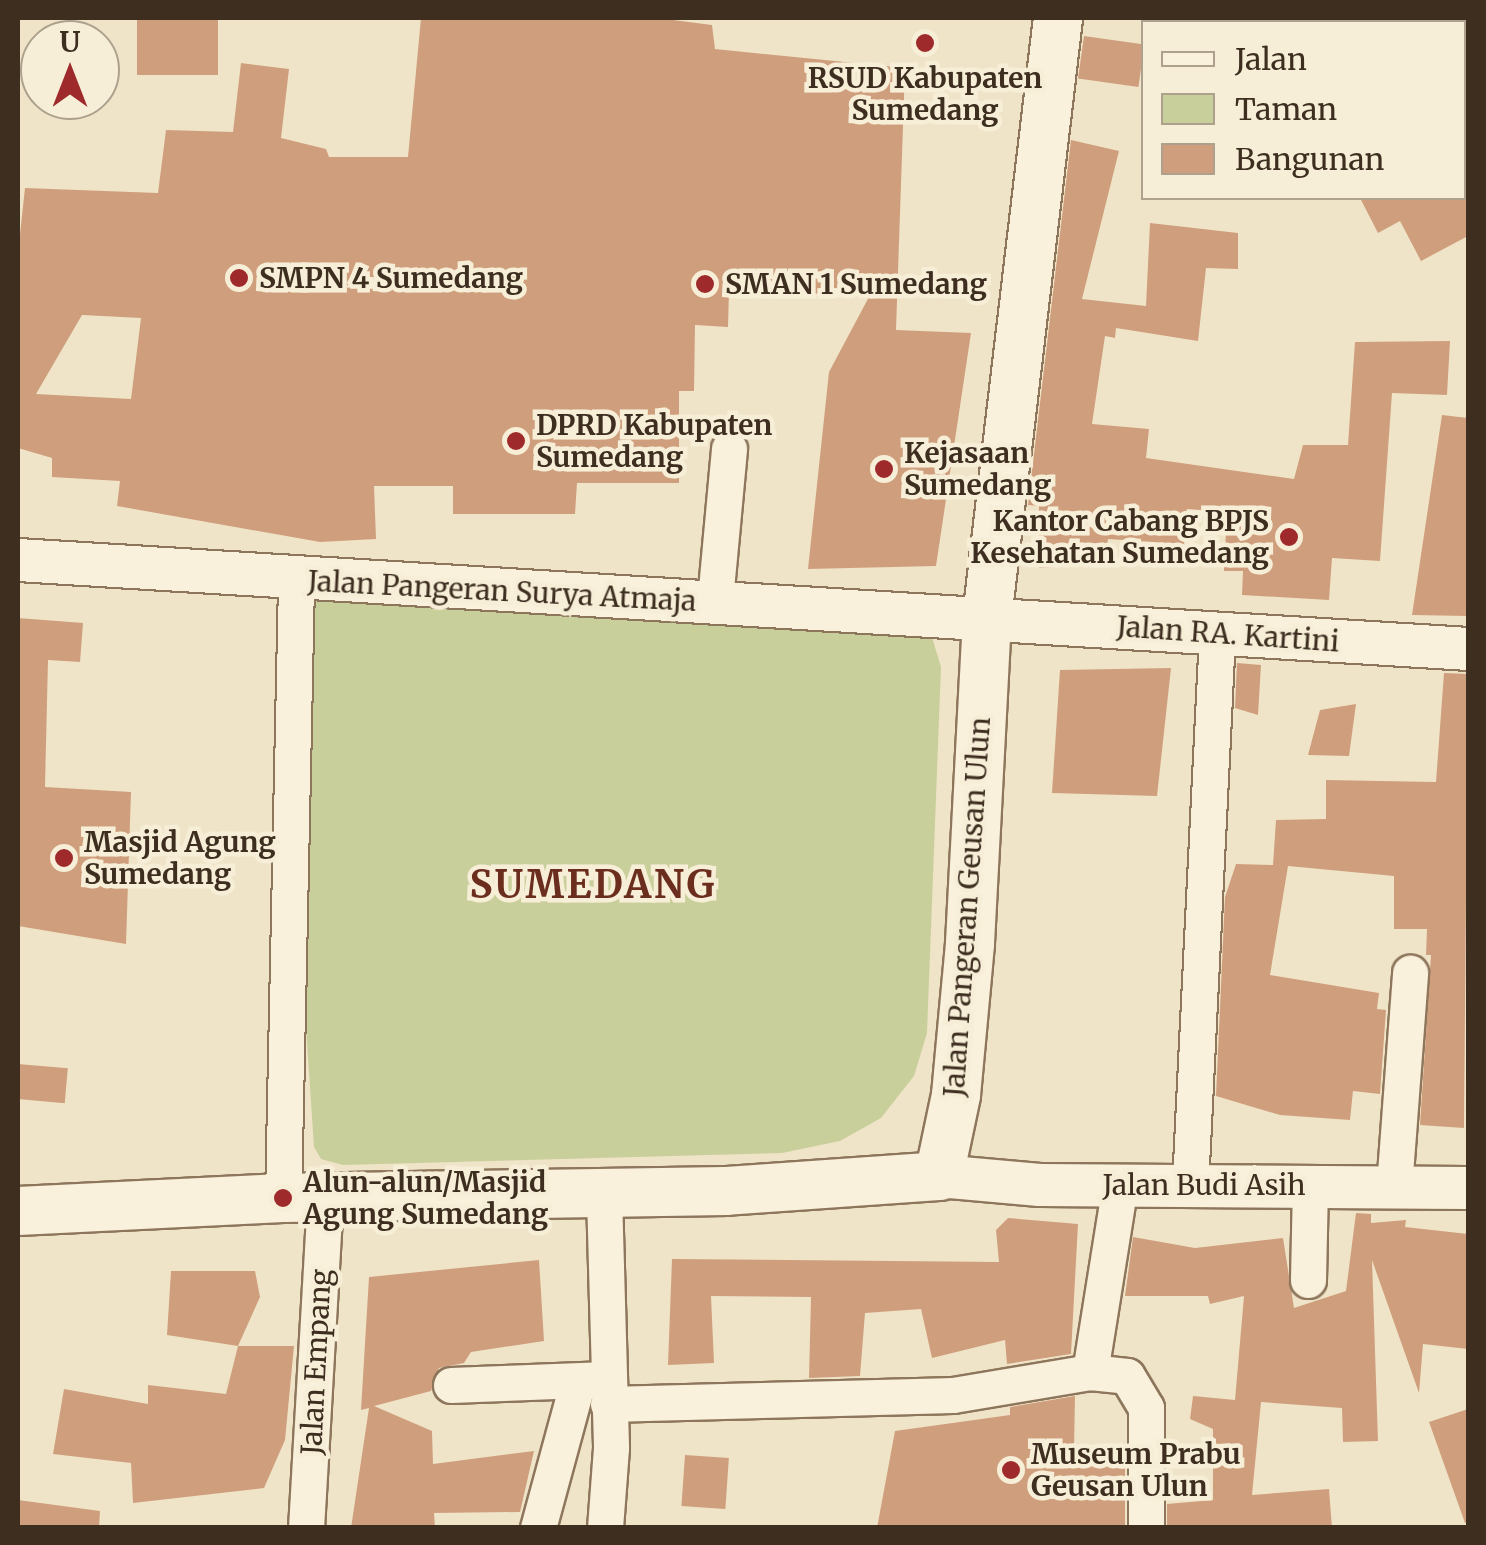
<!DOCTYPE html>
<style>
body{margin:0}
#map{position:relative;width:1486px;height:1545px;overflow:hidden;background:#f0e4c8;font-family:Merriweather,serif}
div>[style]{position:absolute}
.green>*{inset:0;background:#c9cf9b}
.building>*{inset:0;background:#cf9f7d;transform-origin:0 0}
.roads{filter:drop-shadow(2px 0 #8d765c) drop-shadow(-2px 0 #8d765c) drop-shadow(0 2px #8d765c) drop-shadow(0 -2px #8d765c)}
.minor>*{height:35px;margin:-17.5px;padding:0 17.5px;transform-origin:17.5px;border-radius:17.5px;background:#faf1dc}
.tertiary>*{height:42px;margin:-21px;padding:0 21px;transform-origin:21px;border-radius:21px;background:#faf1dc}
.secondary>*{height:48px;margin:-24px;padding:0 24px;transform-origin:24px;border-radius:24px;background:#faf1dc}
.dots>*{width:28px;height:28px;translate:-50% -50%;box-sizing:border-box;border:5px solid #f7eed8;border-radius:50%}
span{translate:-50% -50%;white-space:nowrap;text-align:center;line-height:1.15;-webkit-text-stroke:9px #f7eed8;paint-order:stroke}
.poi-label{font-size:28px;color:#3d2e20;font-weight:700}
.left{translate:0 -50%;text-align:left}
.right{translate:-100% -50%;text-align:right}
.street-label{font-size:28px;color:#3d2e20}
.district-label{font-size:38px;color:#6b2e1e;font-weight:700;letter-spacing:2.5px}
.frame{position:absolute;inset:0;border:20px solid #3d2e20;pointer-events:none}
.legend{position:absolute;left:1141px;top:20px;width:325px;height:180px;box-sizing:border-box;background:#f7eed8;border:2px solid #ada18e;margin:0;padding:12px 18px;list-style:none;font-size:30px;color:#3d2e20}
.legend li{display:flex;align-items:center;gap:20px;height:50px}
.legend b{width:50px;border:2px solid #ada18e}
.north{position:absolute;left:20px;top:20px;width:100px;height:100px;box-sizing:border-box;background:#f7eed8;border:2px solid #ada18e;border-radius:50%;rotate:0deg;font-size:28px;font-weight:700;line-height:40px;text-align:center;color:#3d2e20}
.north::after{content:'';display:block;margin:auto;width:35px;height:45px;background:#9e2a2b;clip-path:polygon(50% 0,100% 100%,50% 72%,0 100%)}
</style>
<div id="map">
<div class="green">
<i style="clip-path:polygon(300px 586px,929px 627px,941px 667px,927px 1033px,914px 1076px,881px 1118px,840px 1141px,782px 1153px,343px 1165px,321px 1159px,314px 1147px,295px 863px)"></i>
</div>
<div class="building">
<i style="left:137px;top:18px;width:81px;height:57px"></i>
<i style="clip-path:polygon(evenodd,421px 18px,658px 18px,712px 25px,715px 49px,905px 68px,896px 330px,971px 333px,936px 566px,808px 569px,829px 372px,870px 295px,729px 291px,728px 327px,695px 325px,694px 391px,679px 391px,679px 483px,577px 483px,575px 514px,453px 514px,453px 486px,374px 486px,376px 539px,320px 542px,117px 506px,120px 481px,52px 477px,52px 458px,18px 448px,18px 253px,25px 188px,158px 193px,166px 130px,233px 132px,241px 63px,289px 69px,281px 138px,326px 149px,329px 157px,408px 157px,421px 18px,82px 315px,141px 318px,131px 399px,36px 394px,82px 315px)"></i>
<i style="left:1084px;top:36px;width:61px;height:43px;rotate:8deg"></i>
<i style="clip-path:polygon(1071px 140px,1119px 151px,1082px 299px,1146px 306px,1150px 223px,1238px 233px,1238px 269px,1206px 268px,1198px 341px,1116px 328px,1115px 338px,1105px 336px,1092px 424px,1149px 429px,1146px 458px,1294px 479px,1303px 445px,1348px 445px,1355px 342px,1450px 341px,1447px 395px,1392px 393px,1380px 561px,1332px 558px,1329px 600px,1242px 595px,1243px 571px,1224px 571px,1227px 512px,1187px 509px,1184px 544px,1108px 539px,1105px 564px,1039px 568px,1039px 506px,1028px 505px)"></i>
<i style="clip-path:polygon(1360px 198px,1468px 198px,1468px 236px,1421px 261px,1400px 221px,1378px 233px)"></i>
<i style="clip-path:polygon(1442px 415px,1468px 418px,1468px 616px,1412px 615px)"></i>
<i style="clip-path:polygon(18px 618px,83px 623px,80px 662px,48px 660px,45px 787px,131px 792px,126px 944px,18px 926px)"></i>
<i style="clip-path:polygon(1237px 663px,1261px 665px,1258px 715px,1235px 708px)"></i>
<i style="clip-path:polygon(1171px 668px,1157px 796px,1052px 793px,1060px 670px)"></i>
<i style="clip-path:polygon(1444px 673px,1468px 674px,1464px 1128px,1420px 1125px,1431px 955px,1426px 955px,1427px 929px,1394px 929px,1394px 876px,1288px 866px,1270px 975px,1379px 993px,1377px 1009px,1386px 1010px,1380px 1094px,1353px 1091px,1350px 1120px,1280px 1115px,1216px 1096px,1225px 897px,1236px 864px,1273px 865px,1276px 820px,1326px 819px,1326px 780px,1436px 782px)"></i>
<i style="clip-path:polygon(1356px 704px,1349px 756px,1308px 755px,1320px 710px)"></i>
<i style="left:18px;top:1064px;width:50px;height:35px;rotate:5deg"></i>
<i style="clip-path:polygon(1356px 1213px,1371px 1214px,1371px 1223px,1406px 1220px,1405px 1227px,1468px 1234px,1468px 1349px,1423px 1344px,1419px 1393px,1372px 1260px,1378px 1441px,1343px 1442px,1342px 1408px,1261px 1402px,1252px 1495px,1329px 1489px,1332px 1528px,1167px 1528px,1167px 1504px,1213px 1500px,1213px 1429px,1190px 1419px,1193px 1396px,1235px 1400px,1244px 1296px,1210px 1304px,1208px 1296px,1125px 1296px,1133px 1237px,1195px 1248px,1283px 1238px,1294px 1308px,1346px 1291px)"></i>
<i style="clip-path:polygon(1008px 1218px,1078px 1224px,1071px 1354px,1007px 1364px,1005px 1340px,932px 1358px,921px 1309px,865px 1313px,860px 1376px,809px 1378px,811px 1297px,711px 1296px,714px 1363px,668px 1365px,672px 1259px,999px 1262px,996px 1230px)"></i>
<i style="clip-path:polygon(539px 1260px,544px 1341px,471px 1352px,464px 1363px,439px 1368px,431px 1391px,374px 1406px,432px 1431px,433px 1464px,534px 1451px,520px 1512px,434px 1513px,435px 1528px,351px 1528px,369px 1408px,361px 1410px,369px 1277px)"></i>
<i style="clip-path:polygon(171px 1271px,255px 1271px,260px 1297px,238px 1346px,167px 1335px)"></i>
<i style="clip-path:polygon(238px 1346px,294px 1346px,285px 1440px,264px 1488px,133px 1503px,131px 1463px,53px 1454px,64px 1389px,148px 1404px,148px 1385px,226px 1394px)"></i>
<i style="clip-path:polygon(1075px 1396px,1074px 1449px,1125px 1451px,1125px 1528px,877px 1528px,895px 1431px,1010px 1415px,1010px 1407px)"></i>
<i style="clip-path:polygon(1468px 1409px,1468px 1523px,1465px 1523px,1429px 1422px)"></i>
<i style="left:685px;top:1455px;width:44px;height:51px;rotate:4deg"></i>
<i style="clip-path:polygon(18px 1500px,100px 1511px,99px 1528px,18px 1528px)"></i>
</div>
<div class="roads">
<div class="minor">
<i style="left:715px;top:600px;width:152px;rotate:-84.7deg"></i>
<i style="left:1190px;top:1185px;width:552px;rotate:-87.19deg"></i>
<i style="left:1394px;top:1187px;width:215px;rotate:-85.7deg"></i>
<i style="left:604px;top:1195px;width:253px;rotate:88.4deg"></i>
<i style="left:611px;top:1448px;width:80px;rotate:94.3deg"></i>
<i style="left:283px;top:1198px;width:617px;rotate:-88.79deg"></i>
<i style="left:1308px;top:1280px;width:95px;rotate:-88.8deg"></i>
<i style="left:1090px;top:1372px;width:189px;rotate:-80.9deg"></i>
<i style="left:451px;top:1385px;width:156px;rotate:-2.2deg"></i>
<i style="left:608px;top:1404px;width:345px;rotate:-1.5deg"></i>
<i style="left:953px;top:1395px;width:139px;rotate:-9.5deg"></i>
<i style="left:1090px;top:1372px;width:37px;rotate:6deg"></i>
<i style="left:1127px;top:1376px;width:37px;rotate:59deg"></i>
<i style="left:1146px;top:1408px;width:120px;rotate:90deg"></i>
<i style="left:306px;top:1528px;width:332px;rotate:-86.7deg"></i>
<i style="left:538px;top:1528px;width:152px;rotate:-74.8deg"></i>
</div>
<div class="tertiary">
<i style="left:18px;top:560px;width:1453px;rotate:3.51deg"></i>
<i style="left:939px;top:1176px;width:101px;rotate:5.1deg"></i>
<i style="left:1040px;top:1185px;width:428px;rotate:0.4deg"></i>
</div>
<div class="secondary">
<i style="left:18px;top:1211px;width:265px;rotate:-2.8deg"></i>
<i style="left:283px;top:1198px;width:443px;rotate:-0.9deg"></i>
<i style="left:726px;top:1191px;width:214px;rotate:-4deg"></i>
<i style="left:939px;top:1176px;width:83px;rotate:-78.1deg"></i>
<i style="left:956px;top:1095px;width:153px;rotate:-84.7deg"></i>
<i style="left:970px;top:943px;width:325px;rotate:-87deg"></i>
<i style="left:987px;top:618px;width:604px;rotate:-83.25deg"></i>
</div>
</div>
<div class="dots">
<i style="left:925px;top:43px;background:#9e2a2b"></i>
<i style="left:239px;top:278px;background:#9e2a2b"></i>
<i style="left:705px;top:284px;background:#9e2a2b"></i>
<i style="left:516px;top:441px;background:#9e2a2b"></i>
<i style="left:884px;top:469px;background:#9e2a2b"></i>
<i style="left:1289px;top:537px;background:#9e2a2b"></i>
<i style="left:64px;top:858px;background:#9e2a2b"></i>
<i style="left:283px;top:1198px;background:#9e2a2b"></i>
<i style="left:1011px;top:1470px;background:#9e2a2b"></i>
</div>
<div class="poi-label">
<span style="left:925px;top:94px">RSUD Kabupaten<br>Sumedang</span>
<span class="left" style="left:259px;top:278px">SMPN 4 Sumedang</span>
<span class="left" style="left:725px;top:284px">SMAN 1 Sumedang</span>
<span class="left" style="left:536px;top:441px">DPRD Kabupaten<br>Sumedang</span>
<span class="left" style="left:904px;top:469px">Kejasaan<br>Sumedang</span>
<span class="right" style="left:1269px;top:537px">Kantor Cabang BPJS<br>Kesehatan Sumedang</span>
<span class="left" style="left:84px;top:858px">Masjid Agung<br>Sumedang</span>
<span class="left" style="left:303px;top:1198px">Alun-alun/Masjid<br>Agung Sumedang</span>
<span class="left" style="left:1031px;top:1470px">Museum Prabu<br>Geusan Ulun</span>
</div>
<div class="street-label">
<span style="left:502px;top:591px;rotate:3deg">Jalan Pangeran Surya Atmaja</span>
<span style="left:1228px;top:634px;rotate:4deg">Jalan RA. Kartini</span>
<span style="left:967px;top:907px;rotate:-86deg">Jalan Pangeran Geusan Ulun</span>
<span style="left:1204px;top:1185px">Jalan Budi Asih</span>
<span style="left:316px;top:1362px;rotate:-87deg">Jalan Empang</span>
</div>
<div class="district-label">
<span style="left:593px;top:885px">SUMEDANG</span>
</div>
<div class="frame"></div>
<ul class="legend">
<li><b style="height:12px;background:#faf1dc"></b>Jalan</li>
<li><b style="height:28px;background:#c9cf9b"></b>Taman</li>
<li><b style="height:28px;background:#cf9f7d"></b>Bangunan</li>
</ul>
<div class="north">U</div>
</div>
